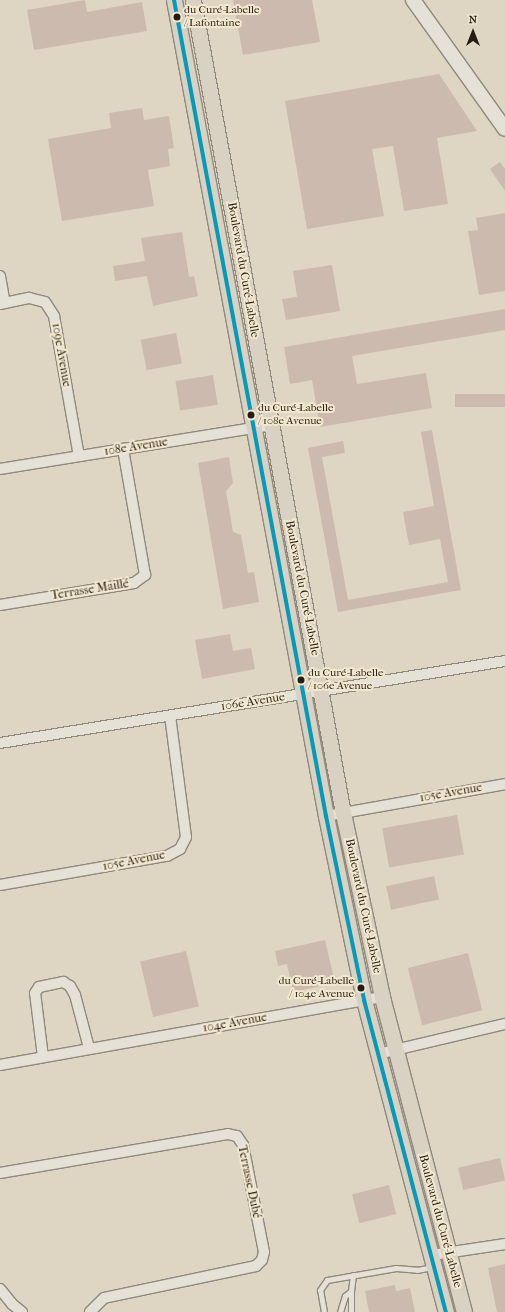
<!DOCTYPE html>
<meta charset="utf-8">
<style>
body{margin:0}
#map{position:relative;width:505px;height:1312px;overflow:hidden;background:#ded6c2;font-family:"IM FELL French Canon",serif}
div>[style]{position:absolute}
.building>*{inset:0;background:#ccbaae;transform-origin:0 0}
.roads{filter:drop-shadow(1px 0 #8f897d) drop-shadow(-1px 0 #8f897d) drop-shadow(0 1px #8f897d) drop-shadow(0 -1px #8f897d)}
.lane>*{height:5px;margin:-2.5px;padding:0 2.5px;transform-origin:2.5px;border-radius:2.5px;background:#e6e1d6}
.street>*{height:10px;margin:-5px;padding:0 5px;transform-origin:5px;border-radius:5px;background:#e6e1d6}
.secondary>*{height:14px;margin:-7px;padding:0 7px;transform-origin:7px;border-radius:7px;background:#e6e1d6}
.primary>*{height:15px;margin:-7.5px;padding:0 7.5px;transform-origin:7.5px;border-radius:7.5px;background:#d9d1c2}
.bus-1>*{height:4px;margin:-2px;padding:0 2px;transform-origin:2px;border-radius:2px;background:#049bbb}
.dots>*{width:11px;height:11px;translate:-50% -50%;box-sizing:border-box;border:2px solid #f2e8cf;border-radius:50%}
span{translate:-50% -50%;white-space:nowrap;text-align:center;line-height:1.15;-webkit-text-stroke:4px #f2e8cf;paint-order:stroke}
.bus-label{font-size:11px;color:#261c14}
.left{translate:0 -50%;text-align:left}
.right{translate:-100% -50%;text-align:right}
.street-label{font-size:12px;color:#261c14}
.north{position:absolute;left:453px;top:12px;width:40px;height:40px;-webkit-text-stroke:3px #f2e8cf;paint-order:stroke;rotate:0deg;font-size:11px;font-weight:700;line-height:16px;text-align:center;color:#261c14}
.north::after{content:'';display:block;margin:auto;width:14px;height:18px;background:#261c14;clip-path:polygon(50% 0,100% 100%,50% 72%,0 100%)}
</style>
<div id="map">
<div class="building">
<i style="clip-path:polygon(85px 0,87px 12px,142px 2px,147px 31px,34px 50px,27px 10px)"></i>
<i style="clip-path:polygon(233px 0,312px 0,320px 42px,243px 55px)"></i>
<i style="clip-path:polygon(439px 74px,477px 131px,437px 138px,448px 204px,404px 211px,393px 146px,372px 149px,384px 216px,307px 229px,285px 101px)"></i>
<i style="clip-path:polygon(142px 108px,144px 120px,169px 116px,174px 148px,168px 149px,170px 166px,148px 170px,154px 206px,62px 221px,48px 139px,111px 128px,109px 113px)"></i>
<i style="clip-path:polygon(500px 162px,505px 169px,505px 191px,490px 169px)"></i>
<i style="clip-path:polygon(505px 213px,505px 291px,479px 295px,468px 231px,478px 230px,476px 218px)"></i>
<i style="clip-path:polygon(182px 232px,189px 277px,194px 276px,198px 296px,153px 306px,147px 276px,115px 281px,113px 266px,145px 261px,141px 238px)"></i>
<i style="clip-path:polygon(332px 265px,340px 311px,286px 320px,282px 299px,297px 297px,293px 271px)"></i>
<i style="clip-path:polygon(505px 309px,505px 330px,352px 356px,357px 384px,426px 373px,432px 408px,320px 427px,312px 380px,290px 384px,284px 347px)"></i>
<i style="left:176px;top:333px;width:31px;height:36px;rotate:79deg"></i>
<i style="left:213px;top:375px;width:30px;height:38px;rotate:81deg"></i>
<i style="left:505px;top:394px;width:13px;height:50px;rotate:90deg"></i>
<i style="clip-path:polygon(432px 430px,461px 590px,338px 612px,308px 448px,343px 441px,345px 453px,322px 457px,348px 600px,448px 582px,440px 539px,409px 545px,403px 512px,434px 506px,421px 432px)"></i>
<i style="clip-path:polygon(229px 457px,233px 483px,226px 491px,233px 532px,241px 535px,248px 573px,254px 572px,259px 602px,223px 609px,198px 463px)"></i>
<i style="clip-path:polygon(230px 634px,233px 651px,251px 648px,255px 669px,202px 679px,195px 640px)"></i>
<i style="left:457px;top:815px;width:40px;height:76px;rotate:80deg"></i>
<i style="left:434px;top:876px;width:24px;height:49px;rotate:78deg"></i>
<i style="clip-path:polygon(325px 940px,335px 983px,293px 992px,287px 964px,278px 966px,275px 951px)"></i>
<i style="left:186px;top:951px;width:57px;height:47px;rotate:77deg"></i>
<i style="left:468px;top:953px;width:59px;height:62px;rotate:76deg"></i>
<i style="left:500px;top:1158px;width:23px;height:43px;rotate:77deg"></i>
<i style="left:389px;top:1185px;width:30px;height:38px;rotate:76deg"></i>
<i style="clip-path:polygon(505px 1264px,505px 1312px,497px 1312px,488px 1268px)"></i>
<i style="clip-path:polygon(395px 1285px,396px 1291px,410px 1288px,415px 1312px,369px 1312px,365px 1291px)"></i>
</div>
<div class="roads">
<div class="lane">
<i style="left:351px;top:1291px;width:21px;rotate:90deg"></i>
<i style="left:324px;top:1312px;width:22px;rotate:-100deg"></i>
<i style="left:320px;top:1290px;width:12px;rotate:-55deg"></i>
<i style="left:327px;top:1280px;width:70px;rotate:-9.9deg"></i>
<i style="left:396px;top:1268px;width:21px;rotate:5deg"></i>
<i style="left:417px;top:1270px;width:15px;rotate:-11deg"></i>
<i style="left:340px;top:1312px;width:17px;rotate:-73deg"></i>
<i style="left:345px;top:1296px;width:8px;rotate:-40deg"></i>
<i style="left:351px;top:1291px;width:16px;rotate:-83deg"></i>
</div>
<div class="street">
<i style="left:0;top:276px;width:27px;rotate:80deg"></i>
<i style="left:0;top:304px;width:30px;rotate:-12deg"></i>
<i style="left:29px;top:298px;width:16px;rotate:14deg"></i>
<i style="left:45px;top:302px;width:17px;rotate:57deg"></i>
<i style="left:54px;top:316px;width:142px;rotate:79.9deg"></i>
<i style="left:0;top:469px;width:275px;rotate:-9.2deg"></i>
<i style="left:0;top:605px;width:136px;rotate:-9.3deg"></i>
<i style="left:134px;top:583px;width:14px;rotate:-36deg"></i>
<i style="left:145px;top:575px;width:128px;rotate:-99.9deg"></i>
<i style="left:0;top:743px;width:512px;rotate:-9.22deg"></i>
<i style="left:326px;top:816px;width:182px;rotate:-10.1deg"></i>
<i style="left:0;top:885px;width:169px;rotate:-9.9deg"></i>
<i style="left:167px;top:856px;width:15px;rotate:-28deg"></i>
<i style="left:180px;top:849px;width:13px;rotate:-63deg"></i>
<i style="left:186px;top:837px;width:122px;rotate:-97.5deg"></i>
<i style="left:378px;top:1054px;width:130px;rotate:-13.3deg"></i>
<i style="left:43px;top:1057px;width:64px;rotate:-97.1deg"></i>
<i style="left:35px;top:993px;width:7px;rotate:-56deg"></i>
<i style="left:39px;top:987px;width:25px;rotate:-12deg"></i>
<i style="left:63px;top:982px;width:8px;rotate:30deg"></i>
<i style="left:70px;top:986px;width:10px;rotate:61deg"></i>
<i style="left:75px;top:995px;width:55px;rotate:75.2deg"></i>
<i style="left:0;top:1065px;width:388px;rotate:-10.1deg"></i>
<i style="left:0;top:1173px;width:231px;rotate:-9.7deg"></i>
<i style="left:228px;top:1134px;width:9px;rotate:13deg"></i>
<i style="left:237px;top:1136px;width:11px;rotate:56deg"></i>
<i style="left:243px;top:1145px;width:109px;rotate:78.9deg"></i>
<i style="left:264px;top:1252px;width:8px;rotate:104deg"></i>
<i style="left:262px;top:1260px;width:8px;rotate:135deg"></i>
<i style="left:256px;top:1266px;width:155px;rotate:168.1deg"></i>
<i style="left:104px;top:1298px;width:20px;rotate:135deg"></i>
<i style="left:432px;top:1255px;width:74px;rotate:-8.6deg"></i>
<i style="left:0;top:1289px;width:19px;rotate:51deg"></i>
<i style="left:12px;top:1304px;width:13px;rotate:39deg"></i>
</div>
<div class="secondary">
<i style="left:413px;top:0;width:158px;rotate:54.5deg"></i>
</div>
<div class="primary">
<i style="left:174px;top:0;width:830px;rotate:79.45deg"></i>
<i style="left:326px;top:816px;width:188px;rotate:78.3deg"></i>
<i style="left:364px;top:1000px;width:323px;rotate:75.3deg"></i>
<i style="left:193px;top:0;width:827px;rotate:79.55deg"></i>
<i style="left:343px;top:813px;width:188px;rotate:78deg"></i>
<i style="left:382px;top:997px;width:325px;rotate:75.4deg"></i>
</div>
</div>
<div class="bus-1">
<i style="left:174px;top:0;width:830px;rotate:79.45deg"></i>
<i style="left:326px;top:816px;width:188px;rotate:78.3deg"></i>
<i style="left:364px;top:1000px;width:323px;rotate:75.3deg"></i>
</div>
<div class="dots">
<i style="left:177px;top:17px;background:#261c14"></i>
<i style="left:251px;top:415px;background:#261c14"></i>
<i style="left:301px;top:680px;background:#261c14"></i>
<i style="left:361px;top:988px;background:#261c14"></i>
</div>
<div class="bus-label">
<span class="left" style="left:184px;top:17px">du Curé-Labelle<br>/ Lafontaine</span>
<span class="left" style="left:258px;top:415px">du Curé-Labelle<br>/ 108e Avenue</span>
<span class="left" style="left:308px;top:680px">du Curé-Labelle<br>/ 106e Avenue</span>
<span class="right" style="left:354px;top:988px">du Curé-Labelle<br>/ 104e Avenue</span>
</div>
<div class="street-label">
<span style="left:243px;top:270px;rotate:80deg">Boulevard du Curé-Labelle</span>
<span style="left:61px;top:355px;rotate:80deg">109e Avenue</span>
<span style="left:136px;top:447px;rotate:-9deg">108e Avenue</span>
<span style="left:302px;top:588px;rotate:79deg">Boulevard du Curé-Labelle</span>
<span style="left:90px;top:590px;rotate:-9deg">Terrasse Maillé</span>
<span style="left:253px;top:702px;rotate:-9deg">106e Avenue</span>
<span style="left:451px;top:793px;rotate:-10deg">105e Avenue</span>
<span style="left:134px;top:861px;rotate:-11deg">105e Avenue</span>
<span style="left:363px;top:906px;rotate:78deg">Boulevard du Curé-Labelle</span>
<span style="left:235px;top:1023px;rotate:-10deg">104e Avenue</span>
<span style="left:249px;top:1182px;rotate:78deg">Terrasse Dubé</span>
<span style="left:440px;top:1221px;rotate:75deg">Boulevard du Curé-Labelle</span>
</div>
<div class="north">N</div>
</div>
